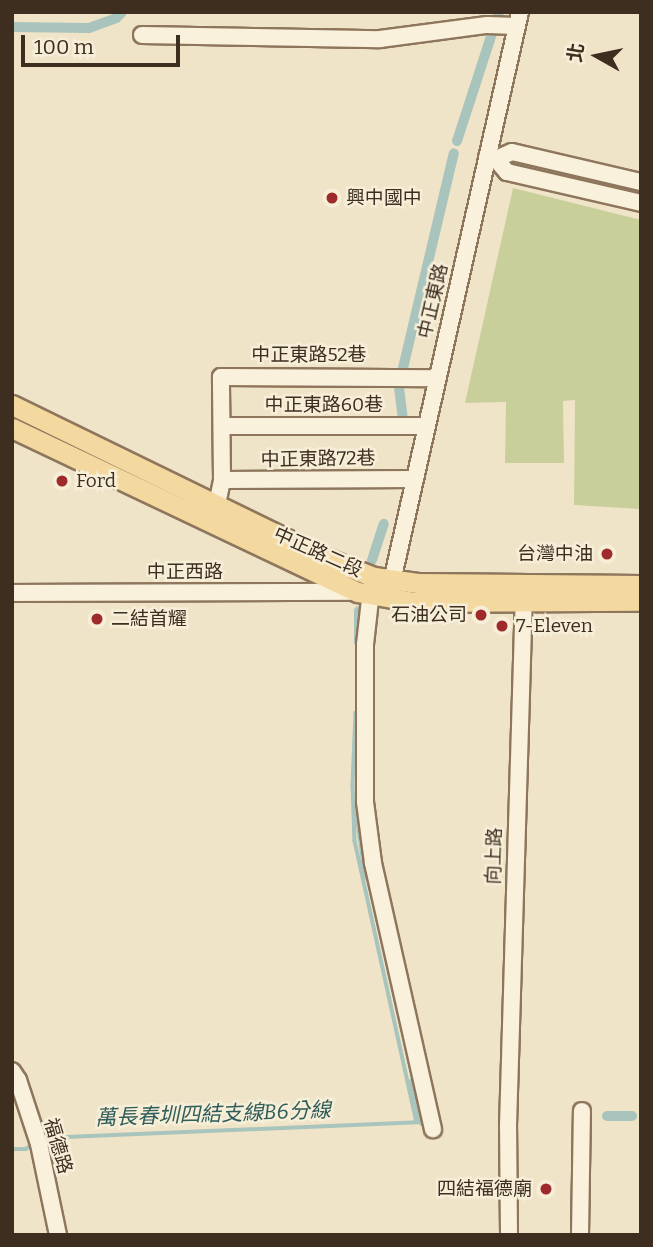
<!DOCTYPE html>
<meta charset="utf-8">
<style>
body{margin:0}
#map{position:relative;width:653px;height:1247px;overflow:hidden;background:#f0e4c8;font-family:Bitter,"Noto Sans TC",serif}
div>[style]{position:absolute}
.green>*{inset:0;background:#c9cf9b}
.stream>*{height:3.5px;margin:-1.75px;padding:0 1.75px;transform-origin:1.75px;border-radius:1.75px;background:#a9c4bc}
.canal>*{height:10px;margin:-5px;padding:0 5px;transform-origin:5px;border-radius:5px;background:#a9c4bc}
.roads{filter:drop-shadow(2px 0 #8d765c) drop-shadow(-2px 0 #8d765c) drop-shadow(0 2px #8d765c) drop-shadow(0 -2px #8d765c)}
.minor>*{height:16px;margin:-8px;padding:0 8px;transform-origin:8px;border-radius:8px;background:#faf1dc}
.major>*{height:19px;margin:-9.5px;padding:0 9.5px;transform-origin:9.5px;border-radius:9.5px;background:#f3d9a0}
.dots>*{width:19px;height:19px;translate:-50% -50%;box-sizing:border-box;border:4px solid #f7eed8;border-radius:50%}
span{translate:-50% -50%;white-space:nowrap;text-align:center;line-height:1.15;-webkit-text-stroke:5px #f7eed8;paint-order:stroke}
.poi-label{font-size:19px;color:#3d2e20}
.left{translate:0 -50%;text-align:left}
.right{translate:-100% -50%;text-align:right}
.street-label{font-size:19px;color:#3d2e20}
.water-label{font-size:21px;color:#2f5d5a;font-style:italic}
.frame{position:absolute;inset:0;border:14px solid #3d2e20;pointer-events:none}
.north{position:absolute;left:562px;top:21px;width:70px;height:70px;-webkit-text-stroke:5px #f7eed8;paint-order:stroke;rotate:279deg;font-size:19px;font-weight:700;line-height:28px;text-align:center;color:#3d2e20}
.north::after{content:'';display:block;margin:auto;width:24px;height:32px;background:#3d2e20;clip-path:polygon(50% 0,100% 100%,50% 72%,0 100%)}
.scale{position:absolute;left:21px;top:35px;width:159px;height:32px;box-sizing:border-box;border:4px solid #3d2e20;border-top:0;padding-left:9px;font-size:21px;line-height:24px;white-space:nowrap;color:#3d2e20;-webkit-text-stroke:5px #f7eed8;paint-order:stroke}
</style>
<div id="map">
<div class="green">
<i style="clip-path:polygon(513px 188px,641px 220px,641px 509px,574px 505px,575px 400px,563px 401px,564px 463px,505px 463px,506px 402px,465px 403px)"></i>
</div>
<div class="stream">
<i style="left:359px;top:713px;width:3px;rotate:180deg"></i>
<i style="left:356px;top:713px;width:72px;rotate:92.4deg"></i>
<i style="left:353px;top:785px;width:56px;rotate:88deg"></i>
<i style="left:355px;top:841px;width:284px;rotate:77.6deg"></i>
<i style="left:416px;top:1118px;width:4px;rotate:63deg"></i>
<i style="left:418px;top:1122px;width:5px;rotate:-11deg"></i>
<i style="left:43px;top:1138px;width:375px;rotate:-2.4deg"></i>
<i style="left:12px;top:1149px;width:14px"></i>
<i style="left:26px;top:1149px;width:9px;rotate:-36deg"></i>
</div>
<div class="canal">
<i style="left:12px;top:27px;width:77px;rotate:0.7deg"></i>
<i style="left:89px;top:28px;width:29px;rotate:-20deg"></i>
<i style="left:116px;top:18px;width:8px;rotate:-45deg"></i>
<i style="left:457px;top:141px;width:136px;rotate:-72deg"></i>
<i style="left:403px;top:420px;width:35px;rotate:-97deg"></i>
<i style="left:399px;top:385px;width:238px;rotate:-76.7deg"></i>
<i style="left:372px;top:560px;width:38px;rotate:-72deg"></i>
<i style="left:359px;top:642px;width:31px;rotate:-90deg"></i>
<i style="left:359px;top:812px;width:64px;rotate:81.9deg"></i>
<i style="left:414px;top:1082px;width:40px;rotate:77deg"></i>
<i style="left:423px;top:1121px;width:3px;rotate:-18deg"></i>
<i style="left:607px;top:1116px;width:25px"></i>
</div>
<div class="roads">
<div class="minor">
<i style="left:142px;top:35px;width:238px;rotate:1deg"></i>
<i style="left:380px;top:39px;width:108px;rotate:-7.5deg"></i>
<i style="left:487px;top:25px;width:30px;rotate:2deg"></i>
<i style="left:487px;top:157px;width:9px;rotate:13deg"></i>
<i style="left:496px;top:159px;width:17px;rotate:50deg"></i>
<i style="left:507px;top:172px;width:138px;rotate:13deg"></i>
<i style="left:496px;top:159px;width:17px;rotate:-24deg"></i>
<i style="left:512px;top:152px;width:132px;rotate:13.1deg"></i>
<i style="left:222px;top:426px;width:204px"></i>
<i style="left:222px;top:480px;width:192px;rotate:-0.3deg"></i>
<i style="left:217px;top:504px;width:25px;rotate:-78deg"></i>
<i style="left:222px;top:480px;width:103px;rotate:-90.6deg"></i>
<i style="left:221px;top:377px;width:216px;rotate:0.3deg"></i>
<i style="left:372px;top:582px;width:62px;rotate:96.4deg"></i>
<i style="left:365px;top:644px;width:158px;rotate:90deg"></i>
<i style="left:365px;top:802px;width:62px;rotate:82.5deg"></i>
<i style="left:373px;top:863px;width:273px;rotate:77.3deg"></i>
<i style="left:390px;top:590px;width:592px;rotate:-77.32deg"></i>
<i style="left:12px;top:593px;width:344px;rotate:-0.2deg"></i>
<i style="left:12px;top:1071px;width:11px;rotate:56deg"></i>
<i style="left:18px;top:1080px;width:67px;rotate:71.8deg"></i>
<i style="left:39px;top:1144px;width:93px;rotate:78.2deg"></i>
<i style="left:509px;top:1235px;width:109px;rotate:-90.5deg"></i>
<i style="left:508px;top:1126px;width:534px;rotate:-88.28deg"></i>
<i style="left:580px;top:1235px;width:124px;rotate:-89.1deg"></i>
</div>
<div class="major">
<i style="left:12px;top:405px;width:346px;rotate:26deg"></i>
<i style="left:323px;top:557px;width:55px;rotate:21.4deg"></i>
<i style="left:374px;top:577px;width:44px;rotate:7.8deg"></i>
<i style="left:418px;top:583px;width:223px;rotate:0.5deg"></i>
<i style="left:12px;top:428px;width:383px;rotate:25.4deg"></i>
<i style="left:358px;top:592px;width:57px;rotate:10.1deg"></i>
<i style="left:414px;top:602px;width:227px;rotate:-0.3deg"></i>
</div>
</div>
<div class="dots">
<i style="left:332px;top:198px;background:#9e2a2b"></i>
<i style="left:62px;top:481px;background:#9e2a2b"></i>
<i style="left:607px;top:554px;background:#9e2a2b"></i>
<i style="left:481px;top:615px;background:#9e2a2b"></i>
<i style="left:97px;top:619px;background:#9e2a2b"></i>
<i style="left:502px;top:626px;background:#9e2a2b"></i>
<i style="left:546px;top:1189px;background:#9e2a2b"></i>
</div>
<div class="poi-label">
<span class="left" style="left:346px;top:198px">興中國中</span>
<span class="left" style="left:76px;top:481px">Ford</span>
<span class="right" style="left:593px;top:554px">台灣中油</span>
<span class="right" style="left:467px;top:615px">石油公司</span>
<span class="left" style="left:111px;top:619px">二結首耀</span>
<span class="left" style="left:516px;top:626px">7-Eleven</span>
<span class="right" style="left:532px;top:1189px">四結福德廟</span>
</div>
<div class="street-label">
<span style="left:433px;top:301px;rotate:-77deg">中正東路</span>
<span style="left:309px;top:355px">中正東路52巷</span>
<span style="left:324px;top:405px">中正東路60巷</span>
<span style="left:318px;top:459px;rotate:-1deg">中正東路72巷</span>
<span style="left:318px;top:552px;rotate:24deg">中正路二段</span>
<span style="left:185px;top:572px">中正西路</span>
<span style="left:494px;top:856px;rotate:-88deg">向上路</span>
<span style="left:58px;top:1146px;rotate:74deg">福德路</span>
</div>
<div class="water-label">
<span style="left:213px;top:1114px;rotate:-2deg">萬長春圳四結支線B6分線</span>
</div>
<div class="frame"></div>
<div class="north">北</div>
<div class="scale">100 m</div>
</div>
